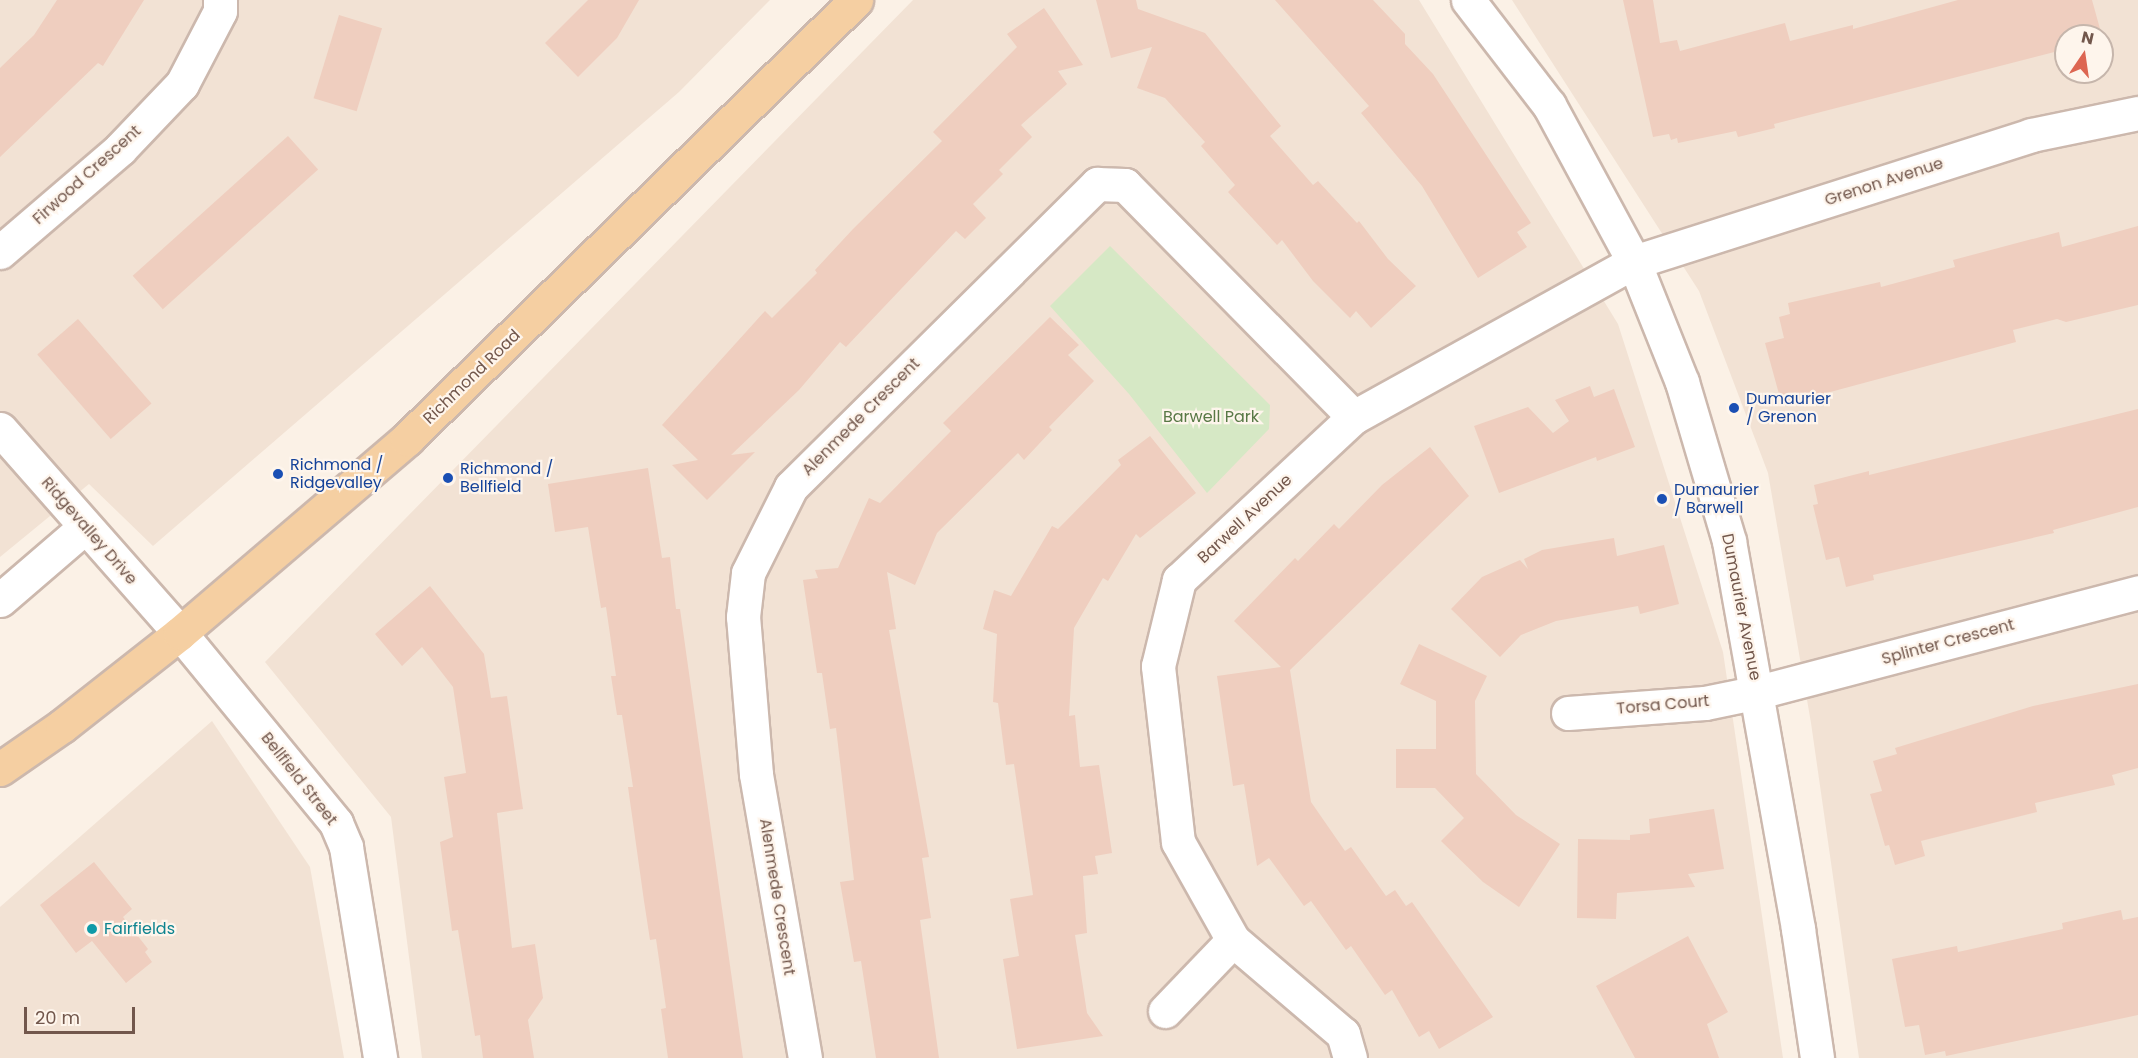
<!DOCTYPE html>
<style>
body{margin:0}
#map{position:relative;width:2138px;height:1058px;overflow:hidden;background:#fbf1e6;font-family:Poppins,sans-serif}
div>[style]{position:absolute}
.residential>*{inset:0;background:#f2e2d4}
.green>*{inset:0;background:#d6e8c5}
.building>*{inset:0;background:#efcebf;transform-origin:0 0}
.roads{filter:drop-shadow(2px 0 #ccb8ad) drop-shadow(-2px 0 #ccb8ad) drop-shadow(0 2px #ccb8ad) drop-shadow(0 -2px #ccb8ad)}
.street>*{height:33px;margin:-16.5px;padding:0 16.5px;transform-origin:16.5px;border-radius:16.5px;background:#fff}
.secondary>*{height:33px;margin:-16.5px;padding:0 16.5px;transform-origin:16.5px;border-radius:16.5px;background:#fff}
.primary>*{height:33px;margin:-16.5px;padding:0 16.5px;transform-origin:16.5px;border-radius:16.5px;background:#f5cfa2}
.dots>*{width:16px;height:16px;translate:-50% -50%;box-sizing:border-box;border:3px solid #fef5ec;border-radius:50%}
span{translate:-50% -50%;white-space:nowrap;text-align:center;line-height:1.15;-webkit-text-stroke:4.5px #fef5ec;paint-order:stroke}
.street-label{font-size:16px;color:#72574c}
.transit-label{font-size:16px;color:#164399}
.left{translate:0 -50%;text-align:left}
.park-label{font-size:16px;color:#587845}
.culture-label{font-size:16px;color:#0d838f}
.north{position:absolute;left:2054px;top:24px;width:60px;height:60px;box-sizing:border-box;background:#fef5ec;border:2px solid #c6b6ac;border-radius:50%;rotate:13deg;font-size:16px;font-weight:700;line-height:24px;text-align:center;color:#72574c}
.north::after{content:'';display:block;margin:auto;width:21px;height:27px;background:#dd6652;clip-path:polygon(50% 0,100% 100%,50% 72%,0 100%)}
.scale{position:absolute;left:24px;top:1007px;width:111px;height:27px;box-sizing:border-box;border:3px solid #72574c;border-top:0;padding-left:8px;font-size:18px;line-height:21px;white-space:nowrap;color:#72574c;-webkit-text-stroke:4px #fef5ec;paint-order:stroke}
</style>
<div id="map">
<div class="residential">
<i style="clip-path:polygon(0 0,770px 0,679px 92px,153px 546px,89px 484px,0 557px)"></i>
<i style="clip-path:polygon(913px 0,1419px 0,1618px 324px,1723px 652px,1783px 1058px,422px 1058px,391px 817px,265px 662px)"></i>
<i style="clip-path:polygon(evenodd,1512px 0,2138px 0,2138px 1058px,1859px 1058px,1811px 723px,1768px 473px,1699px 291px,1512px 0,2066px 36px,2102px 36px,2102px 72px,2066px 72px,2066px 36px)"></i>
<i style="clip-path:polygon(212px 721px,310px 867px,344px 1058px,0 1058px,0 907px)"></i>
</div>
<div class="green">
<i style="clip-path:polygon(1110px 246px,1270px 405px,1269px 429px,1207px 493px,1129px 394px,1050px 306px)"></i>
</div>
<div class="building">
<i style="clip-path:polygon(57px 0,144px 0,103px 66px,98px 63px,0 157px,0 68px,34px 35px)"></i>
<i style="clip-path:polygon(588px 0,639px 0,617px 38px,578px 77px,545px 43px)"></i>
<i style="clip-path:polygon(1096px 0,1136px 0,1138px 9px,1205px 33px,1281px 126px,1270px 136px,1313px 185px,1318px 181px,1357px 223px,1359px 221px,1388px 259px,1416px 286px,1371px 328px,1356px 311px,1350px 318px,1313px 281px,1282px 240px,1277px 245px,1228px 192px,1235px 185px,1201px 146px,1205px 142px,1165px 98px,1137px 88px,1152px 47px,1111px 58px)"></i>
<i style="clip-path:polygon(1275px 0,1373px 0,1405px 34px,1405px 44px,1433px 74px,1531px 223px,1517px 232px,1527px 247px,1478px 278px,1422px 186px,1361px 113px,1369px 106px)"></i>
<i style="clip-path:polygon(1623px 0,1653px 0,1660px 43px,1677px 40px,1680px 51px,1785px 23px,1790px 41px,1853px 25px,1853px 29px,1958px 0,2092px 0,2102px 36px,2066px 36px,2066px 49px,1774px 124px,1775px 128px,1738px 137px,1736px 131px,1678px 143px,1677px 138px,1671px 140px,1669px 134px,1653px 137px)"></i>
<i style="clip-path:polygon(1044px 8px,1083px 65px,1058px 71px,1067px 84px,1021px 125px,1032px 137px,999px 170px,1003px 174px,973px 204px,986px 218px,965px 239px,956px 231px,846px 347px,840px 342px,799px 390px,731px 455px,755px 452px,707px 500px,672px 465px,698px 460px,662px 425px,765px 311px,772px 318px,817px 273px,815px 270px,853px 229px,942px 141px,933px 132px,1017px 47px,1007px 34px)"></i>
<i style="left:339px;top:15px;width:45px;height:87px;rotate:17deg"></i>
<i style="left:288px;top:136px;width:45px;height:209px;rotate:48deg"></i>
<i style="clip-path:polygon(2138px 226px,2138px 305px,2066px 322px,2057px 319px,2013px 330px,2016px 342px,1782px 405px,1765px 343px,1784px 338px,1779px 317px,1790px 314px,1788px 303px,1880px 282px,1881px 287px,1955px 267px,1953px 260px,2059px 232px,2062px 247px)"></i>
<i style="clip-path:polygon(1050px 317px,1079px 345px,1068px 355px,1094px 381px,1049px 427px,1052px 430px,1024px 460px,1018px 453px,937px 533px,915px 585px,887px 572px,896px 629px,889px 630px,929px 857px,922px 858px,931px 918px,920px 920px,939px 1058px,876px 1058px,861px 961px,854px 962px,840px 882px,854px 880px,836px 728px,830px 729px,822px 673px,817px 673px,803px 580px,818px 578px,815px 570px,838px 568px,869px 498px,880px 503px,951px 431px,943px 423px)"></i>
<i style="left:78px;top:319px;width:112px;height:54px;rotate:49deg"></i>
<i style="clip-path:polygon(1590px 386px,1594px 397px,1614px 389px,1635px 447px,1597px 461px,1596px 457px,1499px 493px,1474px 426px,1528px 407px,1553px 433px,1569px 421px,1555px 400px)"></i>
<i style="clip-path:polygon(2138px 409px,2138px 507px,2053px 530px,2054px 533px,1873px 575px,1874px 580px,1846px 587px,1839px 557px,1826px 560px,1813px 505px,1818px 504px,1814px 485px,1869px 471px,1869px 475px)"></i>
<i style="clip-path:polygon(1150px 436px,1196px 493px,1140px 538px,1136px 534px,1108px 581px,1103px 578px,1074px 628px,1069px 716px,1075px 715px,1080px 767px,1099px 765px,1112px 853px,1095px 856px,1098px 874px,1083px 876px,1087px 933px,1075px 935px,1087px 1013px,1103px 1036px,1017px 1049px,1003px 959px,1019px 956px,1010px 899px,1033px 895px,1014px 764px,1006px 765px,998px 703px,993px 702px,997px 634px,983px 629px,994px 590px,1011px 596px,1052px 526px,1058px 529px,1121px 465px,1118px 460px)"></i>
<i style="clip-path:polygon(1430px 447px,1469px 496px,1290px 670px,1311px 802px,1345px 851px,1351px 847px,1386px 896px,1395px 890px,1406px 906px,1412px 902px,1493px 1017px,1439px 1049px,1429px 1031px,1419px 1037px,1392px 990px,1385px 995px,1351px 946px,1346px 950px,1311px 901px,1304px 906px,1269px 858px,1257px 866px,1244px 784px,1233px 786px,1217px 676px,1281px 667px,1234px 621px,1295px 558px,1298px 561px,1334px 524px,1339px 529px,1382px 485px)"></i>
<i style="clip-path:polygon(648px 468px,662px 558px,670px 557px,676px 609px,680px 609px,743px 1058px,668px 1058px,661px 1009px,666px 1008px,656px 939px,650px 940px,644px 901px,628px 787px,633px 787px,622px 715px,617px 715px,611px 676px,616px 676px,606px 607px,601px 608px,588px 527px,555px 532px,548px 484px)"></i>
<i style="clip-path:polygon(1614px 538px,1617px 556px,1664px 545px,1679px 604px,1640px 614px,1638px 606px,1556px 621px,1521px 635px,1500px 657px,1451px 609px,1482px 577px,1520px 560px,1528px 569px,1524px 559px,1542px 550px)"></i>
<i style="clip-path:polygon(430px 586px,484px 654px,491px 698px,507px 696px,523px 809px,497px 813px,512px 948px,535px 944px,543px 998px,528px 1020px,534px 1058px,483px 1058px,480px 1035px,475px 1036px,458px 930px,452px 931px,440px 842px,453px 837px,444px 777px,466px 773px,453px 687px,422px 647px,402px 666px,375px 634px)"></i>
<i style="clip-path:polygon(1419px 644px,1487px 676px,1475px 701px,1476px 774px,1516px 815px,1560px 844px,1519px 907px,1483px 882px,1441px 841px,1464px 818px,1435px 788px,1396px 788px,1396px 749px,1436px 749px,1436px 701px,1400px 684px)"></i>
<i style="clip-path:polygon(2138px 684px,2138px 768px,2112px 775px,2115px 785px,2035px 803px,2037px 812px,1921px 841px,1925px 856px,1895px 865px,1889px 845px,1885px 846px,1870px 794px,1882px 791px,1873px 761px,1897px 754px,1895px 748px,2033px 706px)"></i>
<i style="clip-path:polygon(1714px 809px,1724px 869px,1688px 874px,1695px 887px,1617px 893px,1616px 919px,1577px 918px,1578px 839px,1630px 840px,1630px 835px,1650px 833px,1649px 819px)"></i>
<i style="clip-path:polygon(94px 862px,132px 909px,123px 917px,148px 949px,145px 952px,152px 962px,126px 983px,92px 941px,76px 953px,40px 905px)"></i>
<i style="clip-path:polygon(2121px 910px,2123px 920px,2138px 917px,2138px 1015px,1946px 1056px,1945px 1051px,1925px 1055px,1919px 1025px,1905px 1027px,1892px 959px,1957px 946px,1958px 952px,2063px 929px,2062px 923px)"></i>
<i style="clip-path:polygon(1688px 936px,1728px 1012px,1707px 1024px,1719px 1058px,1635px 1058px,1596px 986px)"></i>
</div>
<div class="roads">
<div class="street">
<i style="left:0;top:252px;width:158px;rotate:-40.6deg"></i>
<i style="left:120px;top:149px;width:90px;rotate:-46.4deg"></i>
<i style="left:182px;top:84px;width:82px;rotate:-62.5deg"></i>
<i style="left:220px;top:11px;width:11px;rotate:-90deg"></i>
<i style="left:0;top:429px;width:272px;rotate:48.6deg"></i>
<i style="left:180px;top:633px;width:246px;rotate:50.6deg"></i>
<i style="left:336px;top:823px;width:26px;rotate:67deg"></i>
<i style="left:346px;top:847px;width:214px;rotate:80.8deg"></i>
<i style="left:0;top:600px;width:112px;rotate:-40.7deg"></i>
<i style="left:1568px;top:713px;width:137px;rotate:-4.2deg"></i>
<i style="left:1705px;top:703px;width:54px;rotate:-11.7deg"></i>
<i style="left:1758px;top:692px;width:393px;rotate:-14.7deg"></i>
<i style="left:1165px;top:1011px;width:98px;rotate:-46.2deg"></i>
<i style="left:805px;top:1058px;width:288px;rotate:-99.8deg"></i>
<i style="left:756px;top:774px;width:158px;rotate:-94.7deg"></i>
<i style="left:743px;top:617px;width:44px;rotate:-83.5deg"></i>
<i style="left:748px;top:573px;width:96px;rotate:-63.4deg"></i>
<i style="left:791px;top:487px;width:431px;rotate:-44.7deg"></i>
<i style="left:1097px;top:184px;width:28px;rotate:2deg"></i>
<i style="left:1125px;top:185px;width:326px;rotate:45.4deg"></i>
<i style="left:1350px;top:1058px;width:25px;rotate:-106deg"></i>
<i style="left:1343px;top:1034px;width:145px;rotate:-139.5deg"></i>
<i style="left:1233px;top:940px;width:112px;rotate:-119.3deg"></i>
<i style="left:1178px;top:842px;width:177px;rotate:-96.5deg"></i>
<i style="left:1158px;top:666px;width:89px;rotate:-76.3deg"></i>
<i style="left:1179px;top:580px;width:239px;rotate:-43deg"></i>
<i style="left:1354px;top:417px;width:320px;rotate:-29deg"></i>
<i style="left:1634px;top:262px;width:417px;rotate:-17.7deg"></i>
<i style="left:2031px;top:135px;width:109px;rotate:-11.6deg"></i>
</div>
<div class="secondary">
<i style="left:1468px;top:0;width:133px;rotate:52.4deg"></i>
<i style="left:1549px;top:105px;width:179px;rotate:61.6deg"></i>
<i style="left:1634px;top:262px;width:129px;rotate:68.2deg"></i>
<i style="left:1682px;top:382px;width:166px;rotate:73.5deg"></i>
<i style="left:1729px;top:541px;width:394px;rotate:79.9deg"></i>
<i style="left:1798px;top:929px;width:130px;rotate:81.6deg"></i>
</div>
<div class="primary">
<i style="left:0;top:769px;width:75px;rotate:-34.7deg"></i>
<i style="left:62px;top:726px;width:150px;rotate:-38.2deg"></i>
<i style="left:180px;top:633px;width:299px;rotate:-40.5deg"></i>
<i style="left:407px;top:439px;width:628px;rotate:-44.35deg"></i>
</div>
</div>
<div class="dots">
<i style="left:1734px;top:408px;background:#1a4fb4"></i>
<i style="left:278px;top:474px;background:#1a4fb4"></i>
<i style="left:448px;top:478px;background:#1a4fb4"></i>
<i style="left:1662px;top:499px;background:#1a4fb4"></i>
<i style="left:92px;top:929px;background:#0f9aa8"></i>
</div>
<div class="street-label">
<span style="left:87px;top:175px;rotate:-42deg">Firwood Crescent</span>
<span style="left:1884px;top:182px;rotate:-18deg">Grenon Avenue</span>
<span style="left:472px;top:377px;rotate:-44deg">Richmond Road</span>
<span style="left:861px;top:417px;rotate:-45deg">Alenmede Crescent</span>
<span style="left:1245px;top:519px;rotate:-43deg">Barwell Avenue</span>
<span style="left:89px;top:531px;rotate:49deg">Ridgevalley Drive</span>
<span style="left:1741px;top:607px;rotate:79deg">Dumaurier Avenue</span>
<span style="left:1948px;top:642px;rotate:-15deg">Splinter Crescent</span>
<span style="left:1663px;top:705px;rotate:-5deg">Torsa Court</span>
<span style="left:299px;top:779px;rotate:52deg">Bellfield Street</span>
<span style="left:777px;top:897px;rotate:81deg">Alenmede Crescent</span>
</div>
<div class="transit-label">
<span class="left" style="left:1746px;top:408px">Dumaurier<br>/ Grenon</span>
<span class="left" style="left:290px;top:474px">Richmond /<br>Ridgevalley</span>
<span class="left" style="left:460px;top:478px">Richmond /<br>Bellfield</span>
<span class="left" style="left:1674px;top:499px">Dumaurier<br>/ Barwell</span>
</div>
<div class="park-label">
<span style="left:1211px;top:417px">Barwell Park</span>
</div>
<div class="culture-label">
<span class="left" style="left:104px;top:929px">Fairfields</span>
</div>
<div class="north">N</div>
<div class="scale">20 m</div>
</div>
